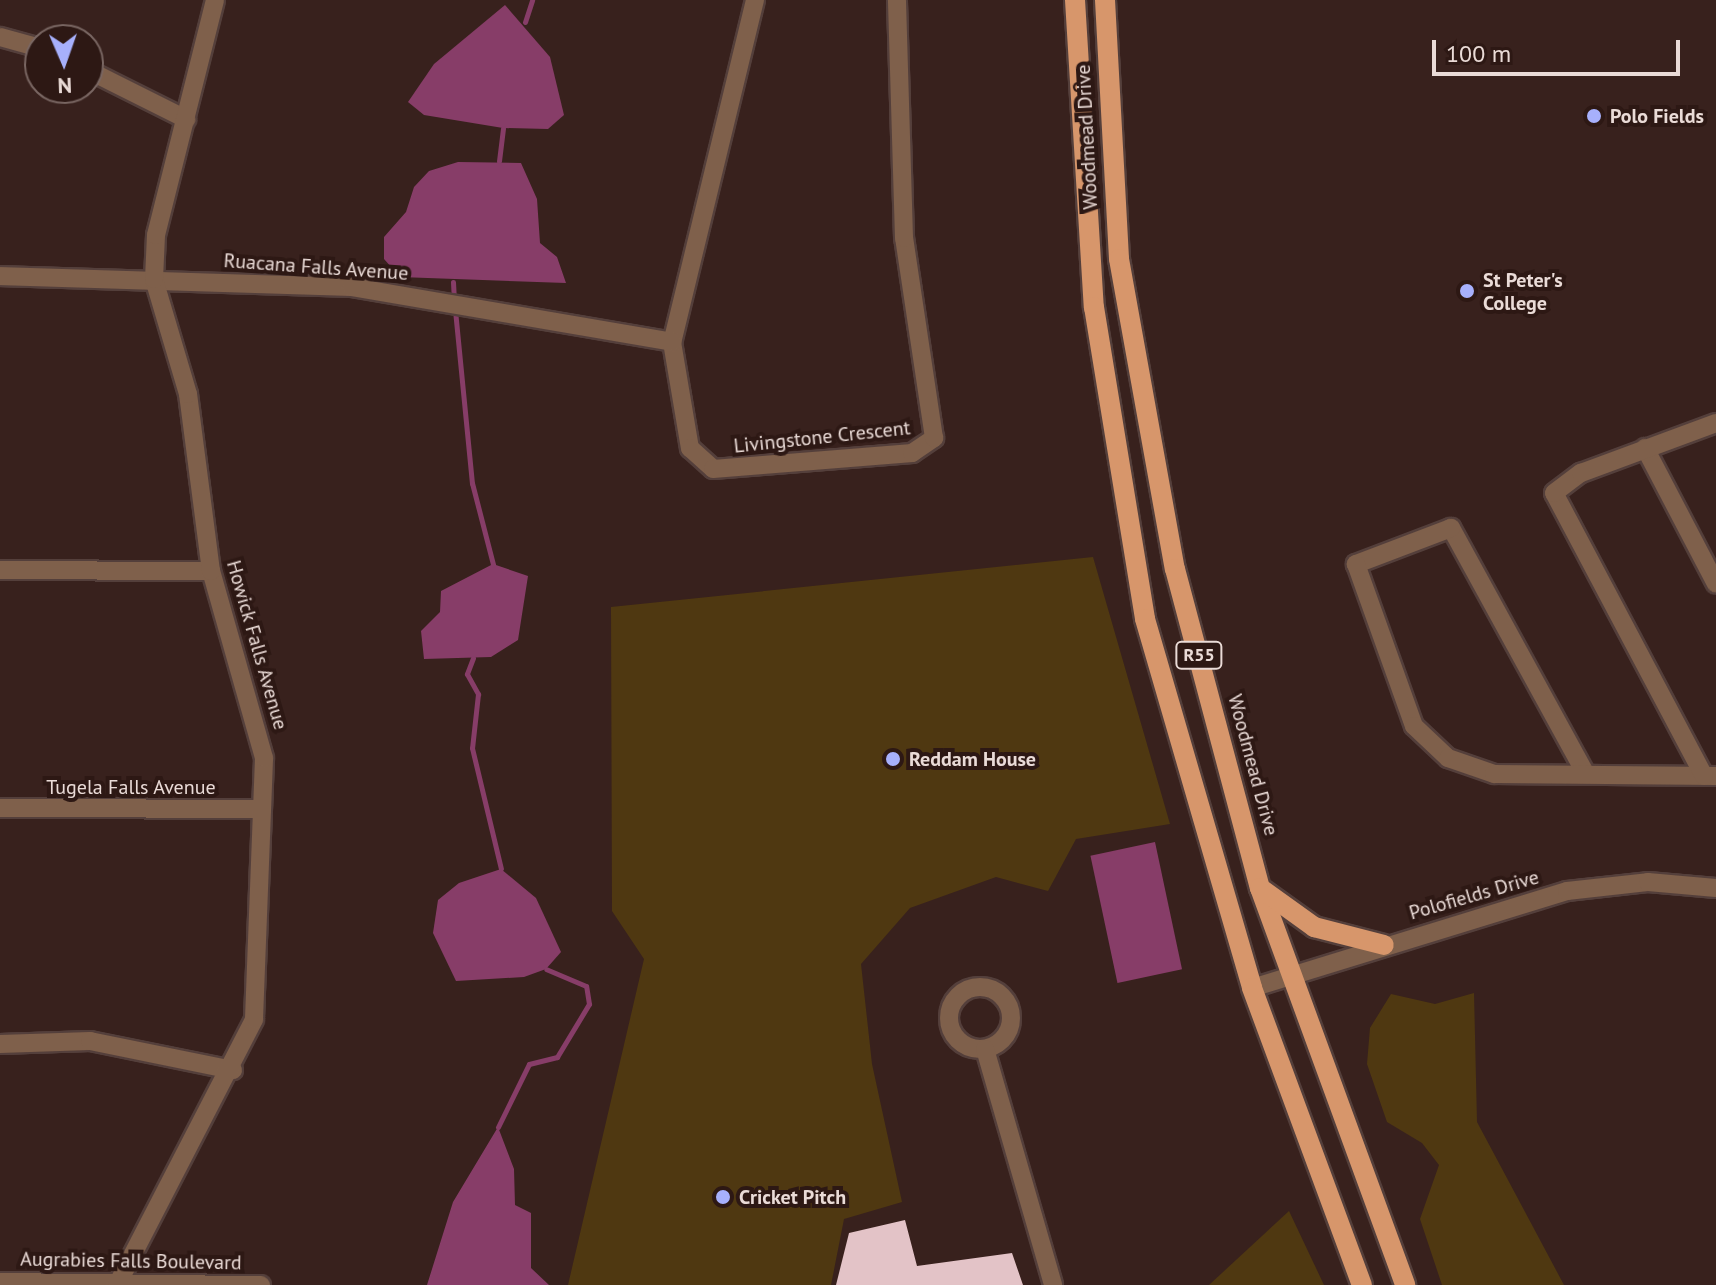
<!DOCTYPE html>
<style>
body{margin:0}
#map{position:relative;width:1716px;height:1285px;overflow:hidden;background:#38211d;font-family:"PT Sans",sans-serif}
div>[style]{position:absolute}
.green>*{inset:0;background:#4f3811}
.water>*{inset:0;background:#873d68;transform-origin:0 0}
.stream>*{height:5px;margin:-2.5px;padding:0 2.5px;transform-origin:2.5px;border-radius:2.5px;background:#873d68}
.building>*{inset:0;background:#e3c3c7}
.roads{filter:drop-shadow(2px 0 #543f3b) drop-shadow(-2px 0 #543f3b) drop-shadow(0 2px #543f3b) drop-shadow(0 -2px #543f3b)}
.street>*{height:18px;margin:-9px;padding:0 9px;transform-origin:9px;border-radius:9px;background:#7f604b}
.street>.ring{margin:-9px;padding:0;box-sizing:content-box;background:none;border:18px solid #7f604b;border-radius:50%}
.primary>*{height:20px;margin:-10px;padding:0 10px;transform-origin:10px;border-radius:10px;background:#d7966b}
.dots>*{width:22px;height:22px;translate:-50% -50%;box-sizing:border-box;border:4px solid #2d1814;border-radius:50%}
span{translate:-50% -50%;white-space:nowrap;text-align:center;line-height:1.15;-webkit-text-stroke:8px #2d1814;paint-order:stroke}
.shield-label span{padding:2px 6px;background:#2d1814;border:2px solid;border-radius:6px;-webkit-text-stroke-width:0}
.shield-label{font-size:18px;color:#eadbd7;font-weight:700}
.poi-label{font-size:20px;color:#eadbd7;font-weight:700}
.left{translate:0 -50%;text-align:left}
.street-label{font-size:20px;color:#eadbd7}
.north{position:absolute;left:24px;top:24px;width:80px;height:80px;box-sizing:border-box;background:#2d1814;border:2px solid #796662;border-radius:50%;rotate:178deg;font-size:22px;font-weight:700;line-height:32px;text-align:center;color:#eadbd7}
.north::after{content:'';display:block;margin:auto;width:28px;height:36px;background:#a7b0fc;clip-path:polygon(50% 0,100% 100%,50% 72%,0 100%)}
.scale{position:absolute;left:1432px;top:40px;width:248px;height:36px;box-sizing:border-box;border:4px solid #eadbd7;border-top:0;padding-left:10px;font-size:24px;line-height:28px;white-space:nowrap;color:#eadbd7;-webkit-text-stroke:6px #2d1814;paint-order:stroke}
</style>
<div id="map">
<div class="green">
<i style="clip-path:polygon(1093px 557px,1170px 824px,1076px 839px,1048px 891px,996px 877px,910px 908px,861px 964px,872px 1064px,902px 1202px,844px 1219px,831px 1285px,568px 1285px,644px 959px,612px 911px,611px 607px)"></i>
<i style="clip-path:polygon(1474px 993px,1477px 1122px,1564px 1285px,1442px 1285px,1420px 1219px,1439px 1165px,1422px 1143px,1387px 1122px,1367px 1064px,1370px 1028px,1391px 994px,1435px 1004px)"></i>
<i style="clip-path:polygon(1289px 1211px,1324px 1285px,1209px 1285px)"></i>
</div>
<div class="water">
<i style="clip-path:polygon(505px 5px,550px 57px,564px 115px,548px 129px,503px 128px,424px 115px,408px 102px,434px 64px)"></i>
<i style="clip-path:polygon(458px 162px,521px 163px,537px 199px,540px 243px,557px 257px,566px 283px,400px 277px,384px 259px,384px 237px,406px 212px,414px 187px,429px 171px)"></i>
<i style="clip-path:polygon(493px 564px,528px 576px,518px 640px,491px 657px,424px 659px,421px 631px,440px 612px,441px 591px)"></i>
<i style="left:1155px;top:842px;width:130px;height:66px;rotate:78deg"></i>
<i style="clip-path:polygon(501px 869px,536px 898px,561px 952px,546px 969px,524px 977px,456px 981px,433px 933px,438px 900px,459px 883px)"></i>
<i style="clip-path:polygon(498px 1127px,514px 1169px,515px 1205px,531px 1213px,531px 1268px,549px 1285px,427px 1285px,453px 1202px)"></i>
</div>
<div class="stream">
<i style="left:525px;top:22px;width:23px;rotate:-72deg"></i>
<i style="left:499px;top:161px;width:33px;rotate:-83deg"></i>
<i style="left:453px;top:282px;width:18px;rotate:87deg"></i>
<i style="left:455px;top:310px;width:174px;rotate:84.4deg"></i>
<i style="left:472px;top:483px;width:84px;rotate:75.5deg"></i>
<i style="left:473px;top:658px;width:17px;rotate:111deg"></i>
<i style="left:467px;top:674px;width:23px;rotate:61deg"></i>
<i style="left:478px;top:694px;width:54px;rotate:96.3deg"></i>
<i style="left:472px;top:748px;width:124px;rotate:76.5deg"></i>
<i style="left:498px;top:1127px;width:70px;rotate:-63.8deg"></i>
<i style="left:529px;top:1064px;width:29px;rotate:-14deg"></i>
<i style="left:557px;top:1057px;width:62px;rotate:-58.9deg"></i>
<i style="left:589px;top:1004px;width:18px;rotate:-99deg"></i>
<i style="left:586px;top:986px;width:43px;rotate:-157deg"></i>
</div>
<div class="building">
<i style="clip-path:polygon(905px 1220px,917px 1266px,1012px 1253px,1023px 1285px,836px 1285px,849px 1233px)"></i>
</div>
<div class="roads">
<div class="street">
<i style="left:755px;top:0;width:352px;rotate:103.6deg"></i>
<i style="left:672px;top:342px;width:108px;rotate:80.4deg"></i>
<i style="left:690px;top:448px;width:31px;rotate:42deg"></i>
<i style="left:713px;top:469px;width:200px;rotate:-4.6deg"></i>
<i style="left:912px;top:453px;width:27px;rotate:-34deg"></i>
<i style="left:934px;top:438px;width:202px;rotate:-98.5deg"></i>
<i style="left:904px;top:238px;width:238px;rotate:-91.7deg"></i>
<i style="left:0;top:37px;width:41px;rotate:15.4deg"></i>
<i style="left:88px;top:70px;width:110px;rotate:26.6deg"></i>
<i style="left:0;top:276px;width:351px;rotate:1.8deg"></i>
<i style="left:351px;top:287px;width:326px;rotate:9.7deg"></i>
<i style="left:1645px;top:448px;width:153px;rotate:62.4deg"></i>
<i style="left:0;top:570px;width:211px;rotate:0.3deg"></i>
<i style="left:1583px;top:769px;width:275px;rotate:-118.7deg"></i>
<i style="left:1451px;top:528px;width:102px;rotate:159.2deg"></i>
<i style="left:1356px;top:564px;width:172px;rotate:70.3deg"></i>
<i style="left:1414px;top:726px;width:47px;rotate:43.3deg"></i>
<i style="left:1448px;top:758px;width:49px;rotate:19.2deg"></i>
<i style="left:1494px;top:774px;width:222px;rotate:0.5deg"></i>
<i style="left:1704px;top:776px;width:320px;rotate:-117.9deg"></i>
<i style="left:1554px;top:493px;width:34px;rotate:-37deg"></i>
<i style="left:1581px;top:473px;width:144px;rotate:-20.3deg"></i>
<i style="left:0;top:808px;width:262px;rotate:0.2deg"></i>
<i class="ring" style="left:949px;top:987px;width:44px;height:44px"></i>
<i style="left:1252px;top:988px;width:330px;rotate:-17.1deg"></i>
<i style="left:1567px;top:891px;width:81px;rotate:-6.3deg"></i>
<i style="left:1648px;top:882px;width:68px;rotate:5deg"></i>
<i style="left:0;top:1044px;width:90px;rotate:-1.9deg"></i>
<i style="left:90px;top:1041px;width:146px;rotate:11.5deg"></i>
<i style="left:985px;top:1049px;width:246px;rotate:73.9deg"></i>
<i style="left:0;top:1282px;width:261px;rotate:0.7deg"></i>
<i style="left:117px;top:1285px;width:299px;rotate:-62.7deg"></i>
<i style="left:254px;top:1019px;width:261px;rotate:-87.8deg"></i>
<i style="left:264px;top:758px;width:194px;rotate:-105.8deg"></i>
<i style="left:211px;top:571px;width:178px;rotate:-97.4deg"></i>
<i style="left:188px;top:394px;width:120px;rotate:-106.5deg"></i>
<i style="left:154px;top:279px;width:44px;rotate:-87.4deg"></i>
<i style="left:156px;top:235px;width:242px;rotate:-75.9deg"></i>
</div>
<div class="primary">
<i style="left:1075px;top:0;width:308px;rotate:86.5deg"></i>
<i style="left:1094px;top:307px;width:316px;rotate:80.7deg"></i>
<i style="left:1145px;top:619px;width:384px;rotate:73.8deg"></i>
<i style="left:1252px;top:988px;width:317px;rotate:69.7deg"></i>
<i style="left:1105px;top:0;width:259px;rotate:86.9deg"></i>
<i style="left:1119px;top:259px;width:315px;rotate:79.8deg"></i>
<i style="left:1175px;top:569px;width:330px;rotate:75.1deg"></i>
<i style="left:1260px;top:888px;width:423px;rotate:69.9deg"></i>
<i style="left:1260px;top:888px;width:67px;rotate:35.8deg"></i>
<i style="left:1314px;top:927px;width:72px;rotate:14.4deg"></i>
</div>
</div>
<div class="dots">
<i style="left:1594px;top:116px;background:#a7b0fc"></i>
<i style="left:1467px;top:291px;background:#a7b0fc"></i>
<i style="left:893px;top:759px;background:#a7b0fc"></i>
<i style="left:723px;top:1197px;background:#a7b0fc"></i>
</div>
<div class="shield-label">
<span style="left:1199px;top:655px">R55</span>
</div>
<div class="poi-label">
<span class="left" style="left:1610px;top:116px">Polo Fields</span>
<span class="left" style="left:1483px;top:292px">St Peter's<br>College</span>
<span class="left" style="left:909px;top:759px">Reddam House</span>
<span class="left" style="left:739px;top:1197px">Cricket Pitch</span>
</div>
<div class="street-label">
<span style="left:1087px;top:137px;rotate:-93deg">Woodmead Drive</span>
<span style="left:316px;top:267px;rotate:4deg">Ruacana Falls Avenue</span>
<span style="left:822px;top:437px;rotate:-6deg">Livingstone Crescent</span>
<span style="left:257px;top:645px;rotate:74deg">Howick Falls Avenue</span>
<span style="left:1253px;top:765px;rotate:75deg">Woodmead Drive</span>
<span style="left:131px;top:787px">Tugela Falls Avenue</span>
<span style="left:1474px;top:895px;rotate:-16deg">Polofields Drive</span>
<span style="left:131px;top:1261px;rotate:1deg">Augrabies Falls Boulevard</span>
</div>
<div class="north">N</div>
<div class="scale">100 m</div>
</div>
